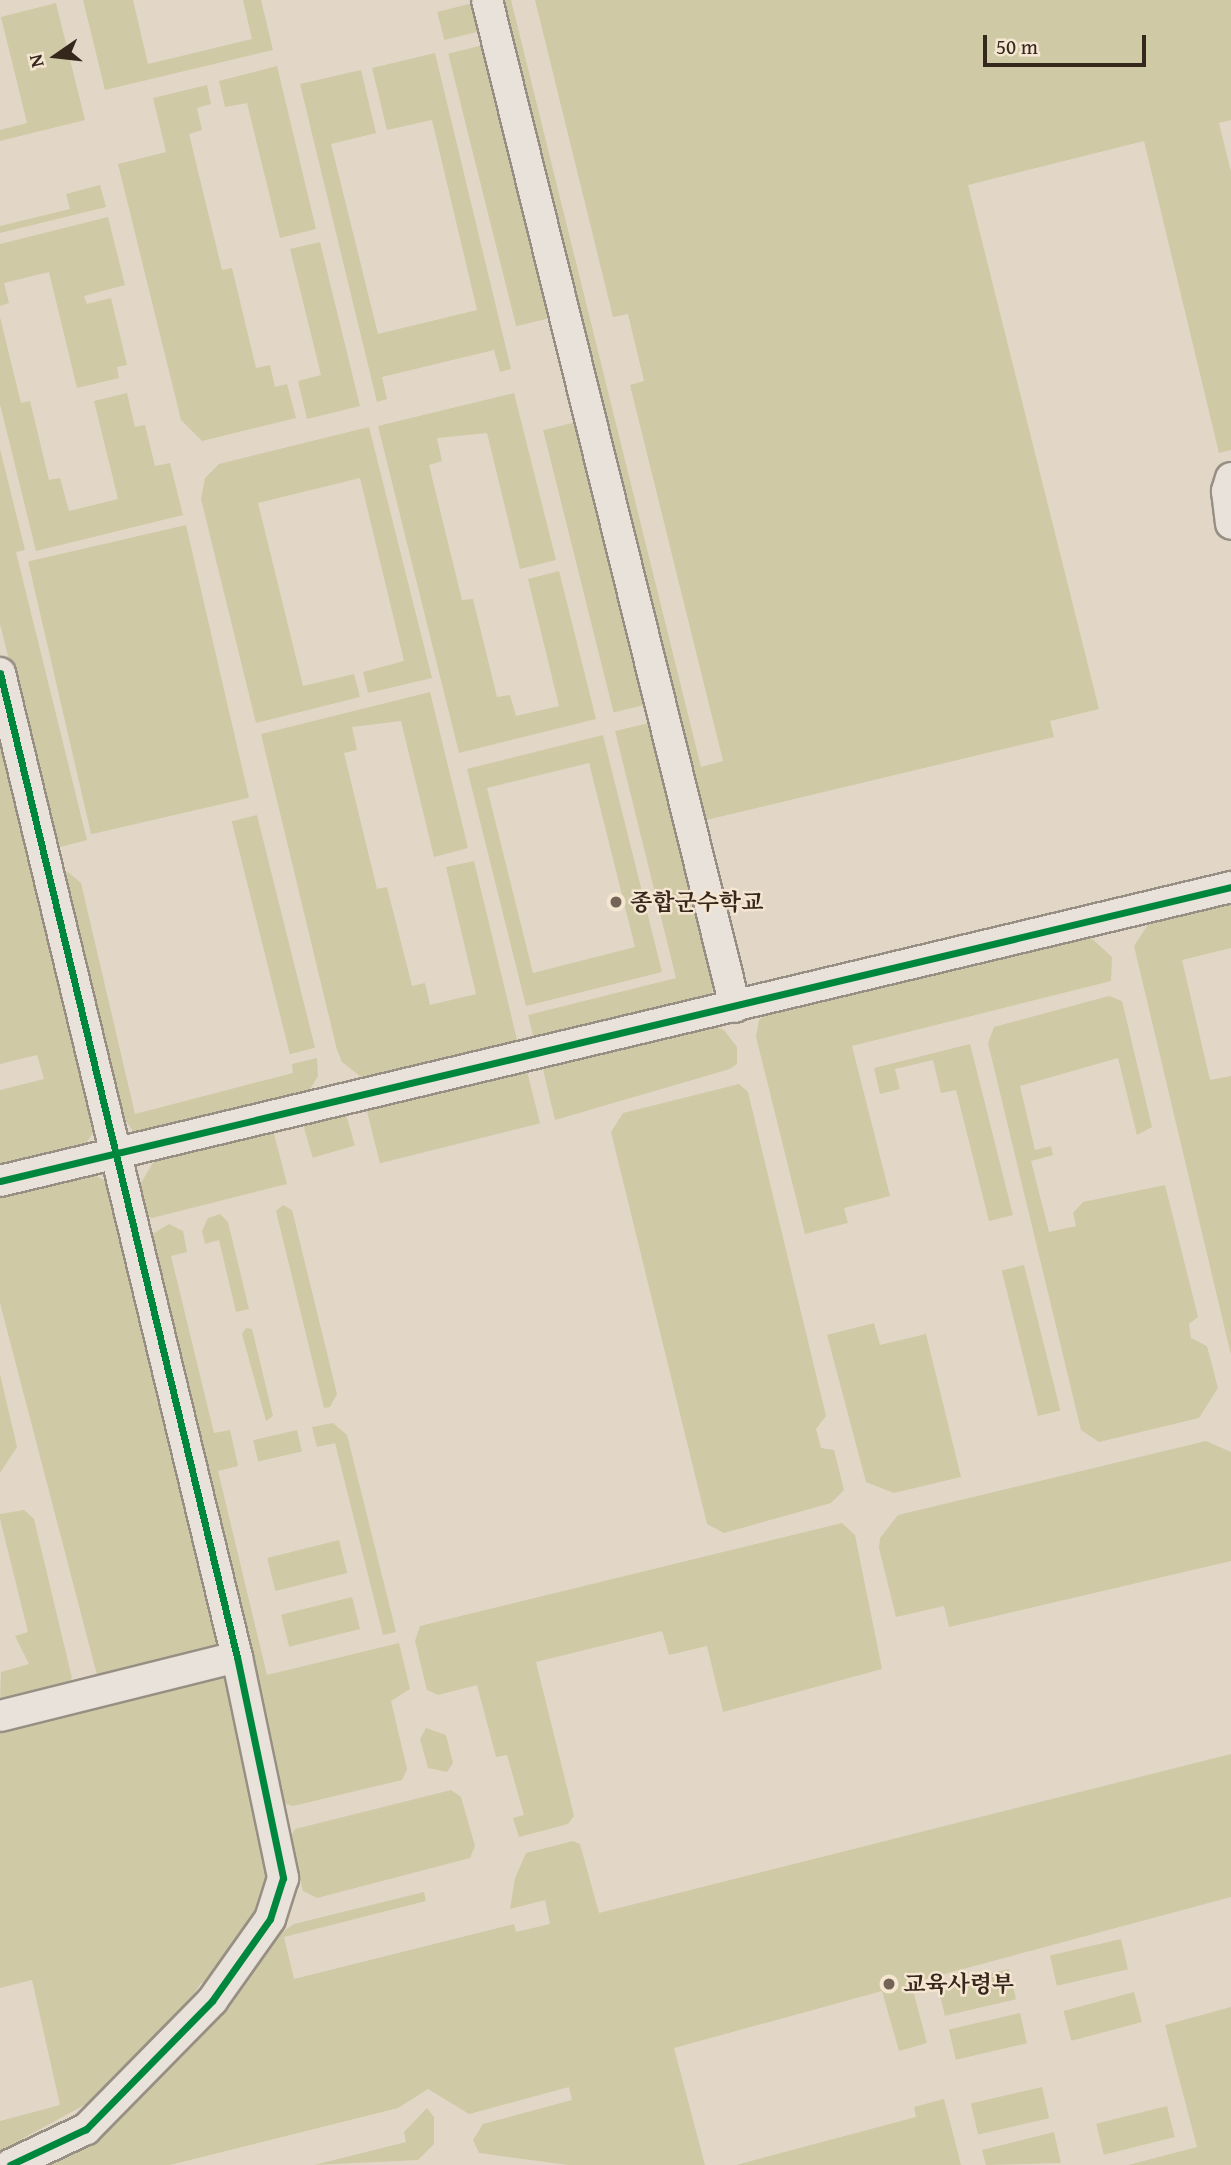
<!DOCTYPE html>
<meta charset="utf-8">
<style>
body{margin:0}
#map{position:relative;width:1231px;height:2165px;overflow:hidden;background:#e2d7c6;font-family:"Gentium Book Plus","Noto Serif KR",serif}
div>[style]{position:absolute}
.green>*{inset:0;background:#cfc9a5;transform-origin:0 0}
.roads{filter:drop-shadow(2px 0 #978f84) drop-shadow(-2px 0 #978f84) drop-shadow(0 2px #978f84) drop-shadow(0 -2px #978f84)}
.minor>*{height:30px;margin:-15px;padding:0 15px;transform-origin:15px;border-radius:15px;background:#e9e2da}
.cycleway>*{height:7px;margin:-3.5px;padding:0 3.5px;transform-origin:3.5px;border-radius:3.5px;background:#00873e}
.dots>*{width:19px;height:19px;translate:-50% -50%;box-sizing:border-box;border:4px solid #f5e6d2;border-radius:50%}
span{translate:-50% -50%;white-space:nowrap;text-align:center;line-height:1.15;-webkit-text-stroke:5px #f5e6d2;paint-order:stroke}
.poi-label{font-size:23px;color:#35271c;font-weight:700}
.left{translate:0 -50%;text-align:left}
.north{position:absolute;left:21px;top:21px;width:70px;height:70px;-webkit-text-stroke:5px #f5e6d2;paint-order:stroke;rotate:256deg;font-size:19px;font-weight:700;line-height:28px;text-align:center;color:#35271c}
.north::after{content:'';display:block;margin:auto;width:24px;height:32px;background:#35271c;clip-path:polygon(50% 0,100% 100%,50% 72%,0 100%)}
.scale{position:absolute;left:983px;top:35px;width:163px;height:32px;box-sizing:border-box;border:4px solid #35271c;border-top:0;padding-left:9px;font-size:21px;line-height:24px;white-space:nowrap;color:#35271c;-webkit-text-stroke:5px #f5e6d2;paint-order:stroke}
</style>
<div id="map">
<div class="green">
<i style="clip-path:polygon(83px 0,133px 0,148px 64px,252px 39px,243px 0,261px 0,273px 50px,105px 90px)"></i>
<i style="clip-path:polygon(499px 0,511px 0,701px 767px,723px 761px,630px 385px,644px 381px,628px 314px,613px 317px,535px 0,1231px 0,1231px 120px,1219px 123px,1231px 172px,1231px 450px,1219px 453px,1144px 141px,968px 185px,1099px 709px,1050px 721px,1054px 737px,698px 822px)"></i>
<i style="left:477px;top:2px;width:29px;height:41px;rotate:76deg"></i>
<i style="clip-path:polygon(56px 3px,85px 120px,0 141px,0 130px,27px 123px,1px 17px)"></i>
<i style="left:487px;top:44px;width:281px;height:40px;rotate:76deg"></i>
<i style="clip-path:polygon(435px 53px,511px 369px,500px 372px,494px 350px,382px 377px,387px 399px,377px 402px,300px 84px,361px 70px,376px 133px,331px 144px,378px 334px,477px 310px,432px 120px,387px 130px,372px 68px)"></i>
<i style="clip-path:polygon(277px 66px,316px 229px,280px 238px,247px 103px,225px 107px,219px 81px)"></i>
<i style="clip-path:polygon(207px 85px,211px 104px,197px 108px,202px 130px,189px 134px,222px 270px,232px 268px,256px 368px,270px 365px,275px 387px,287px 384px,296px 418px,202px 441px,181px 420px,118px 164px,166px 152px,153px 98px)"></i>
<i style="clip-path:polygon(100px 185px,106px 207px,0 233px,0 226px,70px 209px,66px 194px)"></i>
<i style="clip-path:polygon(108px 217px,125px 285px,84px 296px,87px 304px,111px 298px,127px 365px,117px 367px,119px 378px,77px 388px,49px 272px,4px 283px,9px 303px,0 306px,0 244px)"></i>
<i style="clip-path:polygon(320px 242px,360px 406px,307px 419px,298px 381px,321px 375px,290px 249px)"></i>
<i style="clip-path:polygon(0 317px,21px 403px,30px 401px,49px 480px,60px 478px,69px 511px,118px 499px,94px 401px,127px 393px,135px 427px,145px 425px,155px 466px,170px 463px,183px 515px,36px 551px,0 404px)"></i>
<i style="clip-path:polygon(514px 393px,556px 560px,520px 569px,487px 433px,437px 438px,442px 461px,429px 465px,462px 600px,473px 599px,497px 697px,510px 695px,516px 716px,559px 706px,528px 579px,559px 571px,596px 719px,459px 753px,378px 426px)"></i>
<i style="left:580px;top:421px;width:291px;height:38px;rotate:76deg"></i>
<i style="clip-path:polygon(369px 427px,432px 678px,368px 693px,363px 672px,404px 661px,360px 478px,258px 503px,303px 686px,354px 674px,360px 697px,256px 723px,201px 499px,205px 478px,219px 464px)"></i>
<i style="clip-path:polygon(0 449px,25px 550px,16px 552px,87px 840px,56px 848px,0 624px)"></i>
<i style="left:186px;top:525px;width:280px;height:162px;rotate:77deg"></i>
<i style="clip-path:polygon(430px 692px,468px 848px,434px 857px,401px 721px,352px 727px,357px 750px,344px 753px,377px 889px,387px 887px,412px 986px,425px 983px,430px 1005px,476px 994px,446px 867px,474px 861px,519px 1048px,365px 1080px,342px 1062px,337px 1050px,261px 734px)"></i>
<i style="clip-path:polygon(0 711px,95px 1130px,82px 1149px,0 1171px,0 1090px,44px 1079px,37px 1055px,0 1064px)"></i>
<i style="clip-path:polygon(653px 722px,716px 978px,712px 991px,704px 999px,535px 1044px,528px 1015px,676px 978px,615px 731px)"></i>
<i style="clip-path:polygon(evenodd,603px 735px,662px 972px,526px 1006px,467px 769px,603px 735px,589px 763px,635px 947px,533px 973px,487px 788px,589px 763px)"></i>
<i style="left:257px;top:815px;width:240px;height:26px;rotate:76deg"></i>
<i style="clip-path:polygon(68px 872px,81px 883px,135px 1114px,293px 1073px,292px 1064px,317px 1058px,318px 1076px,309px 1091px,140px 1134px,133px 1131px,123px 1117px,62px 874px)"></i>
<i style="clip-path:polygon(1231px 897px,1231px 948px,1182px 960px,1210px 1080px,1231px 1076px,1231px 1355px,1134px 946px,1151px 920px)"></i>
<i style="clip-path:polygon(1089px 936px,1112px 957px,1111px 981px,852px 1046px,890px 1196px,844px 1208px,848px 1223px,805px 1234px,756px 1037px,759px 1020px,768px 1012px)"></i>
<i style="clip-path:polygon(1109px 996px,1122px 1001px,1152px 1127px,1137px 1135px,1118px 1058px,1020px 1086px,1035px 1150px,1051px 1146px,1053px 1155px,1031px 1161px,1049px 1232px,1076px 1226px,1073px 1213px,1083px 1202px,1165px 1185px,1198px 1317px,1189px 1324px,1191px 1338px,1207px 1346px,1218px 1388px,1199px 1418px,1099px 1442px,1081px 1430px,988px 1043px,994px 1027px)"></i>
<i style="clip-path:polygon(712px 1025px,724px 1030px,737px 1047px,737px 1064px,730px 1069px,555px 1120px,542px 1065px)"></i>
<i style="clip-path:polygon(970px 1044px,1013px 1215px,989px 1221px,956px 1090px,941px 1093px,933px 1060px,895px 1069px,900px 1089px,880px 1094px,874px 1068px)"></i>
<i style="left:526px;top:1067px;width:58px;height:165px;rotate:76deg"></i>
<i style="clip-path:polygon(739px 1084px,748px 1092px,826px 1416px,816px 1429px,821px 1448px,834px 1450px,844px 1490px,831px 1503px,724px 1533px,707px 1524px,611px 1132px,623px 1113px)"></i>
<i style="left:345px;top:1111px;width:36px;height:44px;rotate:74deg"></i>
<i style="clip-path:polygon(273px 1130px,287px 1184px,152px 1218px,143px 1214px,138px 1188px,154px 1161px)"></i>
<i style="clip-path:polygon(88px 1172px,112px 1184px,224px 1635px,219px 1650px,98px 1679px,0 1303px,0 1192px)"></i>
<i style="clip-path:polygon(283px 1205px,292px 1210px,337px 1394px,330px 1407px,324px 1408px,276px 1211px)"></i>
<i style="clip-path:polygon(220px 1214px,228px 1222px,249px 1309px,236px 1312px,219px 1240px,205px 1244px,202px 1231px,208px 1218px)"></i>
<i style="clip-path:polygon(169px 1224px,183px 1231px,187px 1252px,171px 1256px,214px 1433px,230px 1430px,238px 1466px,218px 1471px,267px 1675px,399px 1643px,410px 1689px,391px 1701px,407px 1769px,402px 1780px,293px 1806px,283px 1803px,151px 1235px)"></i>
<i style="left:1024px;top:1265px;width:150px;height:23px;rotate:76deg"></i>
<i style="clip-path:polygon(874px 1323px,880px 1345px,926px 1334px,961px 1477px,894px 1493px,866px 1482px,827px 1335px)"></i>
<i style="clip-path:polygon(246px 1328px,252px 1329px,273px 1416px,266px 1421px,242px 1334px)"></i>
<i style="clip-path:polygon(0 1374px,17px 1447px,0 1473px)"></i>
<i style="clip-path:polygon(333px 1423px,347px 1435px,396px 1632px,383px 1635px,335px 1443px,317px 1447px,312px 1427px)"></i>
<i style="left:297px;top:1430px;width:22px;height:45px;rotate:77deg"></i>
<i style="clip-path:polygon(1206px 1441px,1231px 1452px,1231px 1561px,949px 1627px,944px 1606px,896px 1617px,879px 1548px,880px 1538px,898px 1515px)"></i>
<i style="clip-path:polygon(24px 1510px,34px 1519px,72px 1678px,68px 1685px,0 1703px,1px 1672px,29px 1664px,15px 1636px,28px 1632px,0 1519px,0 1514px)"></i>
<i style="clip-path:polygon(842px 1523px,855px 1535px,882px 1669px,723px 1712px,707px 1646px,669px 1655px,662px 1631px,536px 1662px,574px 1816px,568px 1824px,519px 1837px,513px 1818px,524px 1815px,507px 1755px,496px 1757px,477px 1685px,438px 1695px,427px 1690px,415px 1641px,420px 1626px)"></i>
<i style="left:339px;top:1540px;width:34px;height:74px;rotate:76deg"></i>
<i style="left:352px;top:1597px;width:33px;height:73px;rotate:76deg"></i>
<i style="clip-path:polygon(215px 1673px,229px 1676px,270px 1867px,259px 1912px,208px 1984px,201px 1983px,184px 2011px,88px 2103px,0 2151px,0 2121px,60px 2105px,32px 1980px,0 1988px,0 1726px)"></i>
<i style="clip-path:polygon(426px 1728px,446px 1735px,453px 1763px,447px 1772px,428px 1768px,420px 1739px)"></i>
<i style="clip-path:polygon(1231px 1754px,1231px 1897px,911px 1983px,927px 2043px,899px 2051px,882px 1991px,674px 2048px,705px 2165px,568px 2165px,479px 2153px,473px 2140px,483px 2124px,572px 2100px,569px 2087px,469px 2114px,428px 2089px,398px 2108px,170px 2165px,37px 2165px,207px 2025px,278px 1935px,294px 1924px,424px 1892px,426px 1901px,284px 1937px,294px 1979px,514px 1924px,516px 1932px,550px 1924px,545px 1900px,510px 1909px,515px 1878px,526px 1853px,573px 1841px,580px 1844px,599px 1913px)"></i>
<i style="clip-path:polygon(451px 1790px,461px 1797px,475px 1846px,470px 1858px,317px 1898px,303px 1891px,290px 1838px,295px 1829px)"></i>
<i style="left:1121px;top:1939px;width:31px;height:73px;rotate:77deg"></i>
<i style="left:1009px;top:1969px;width:31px;height:73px;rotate:77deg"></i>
<i style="left:1134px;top:1992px;width:31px;height:73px;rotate:75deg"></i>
<i style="clip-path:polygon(1231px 2007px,1231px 2165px,1128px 2165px,1197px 2147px,1165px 2025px)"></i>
<i style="left:1020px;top:2013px;width:31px;height:73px;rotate:77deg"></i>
<i style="left:1042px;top:2087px;width:32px;height:73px;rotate:77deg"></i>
<i style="clip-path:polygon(944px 2099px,961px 2165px,736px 2165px,916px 2117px,914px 2107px)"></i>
<i style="left:1167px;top:2106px;width:32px;height:73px;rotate:76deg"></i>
<i style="clip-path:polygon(427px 2108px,434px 2117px,434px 2144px,418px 2160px,314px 2165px,406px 2142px,404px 2132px)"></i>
<i style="clip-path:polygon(1054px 2132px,1061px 2163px,986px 2165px,982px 2150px)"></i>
</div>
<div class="roads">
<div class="minor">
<i style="left:487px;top:0;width:1037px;rotate:76.16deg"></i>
<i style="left:1231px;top:478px;width:14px;rotate:107deg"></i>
<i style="left:1227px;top:491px;width:33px;rotate:83deg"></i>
<i style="left:0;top:673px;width:1012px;rotate:76.46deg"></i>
<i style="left:237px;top:1657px;width:226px;rotate:78.2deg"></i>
<i style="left:283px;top:1878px;width:43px;rotate:107.6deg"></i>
<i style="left:270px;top:1919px;width:100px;rotate:125.3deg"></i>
<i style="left:212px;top:2001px;width:180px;rotate:134.5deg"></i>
<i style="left:86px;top:2129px;width:84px;rotate:154.7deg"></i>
<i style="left:0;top:1181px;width:1266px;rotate:-13.43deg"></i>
<i style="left:0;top:1716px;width:244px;rotate:-14deg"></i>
</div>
</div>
<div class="cycleway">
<i style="left:0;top:673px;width:1012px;rotate:76.46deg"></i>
<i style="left:237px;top:1657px;width:226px;rotate:78.2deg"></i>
<i style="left:283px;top:1878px;width:43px;rotate:107.6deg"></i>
<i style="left:270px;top:1919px;width:100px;rotate:125.3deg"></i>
<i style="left:212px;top:2001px;width:180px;rotate:134.5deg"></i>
<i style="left:86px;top:2129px;width:84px;rotate:154.7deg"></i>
<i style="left:0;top:1181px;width:1266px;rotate:-13.43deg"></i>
</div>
<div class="dots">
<i style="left:616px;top:902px;background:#726558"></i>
<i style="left:889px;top:1984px;background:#726558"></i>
</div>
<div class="poi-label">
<span class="left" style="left:630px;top:902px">종합군수학교</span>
<span class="left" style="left:903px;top:1984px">교육사령부</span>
</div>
<div class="north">N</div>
<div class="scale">50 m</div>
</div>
